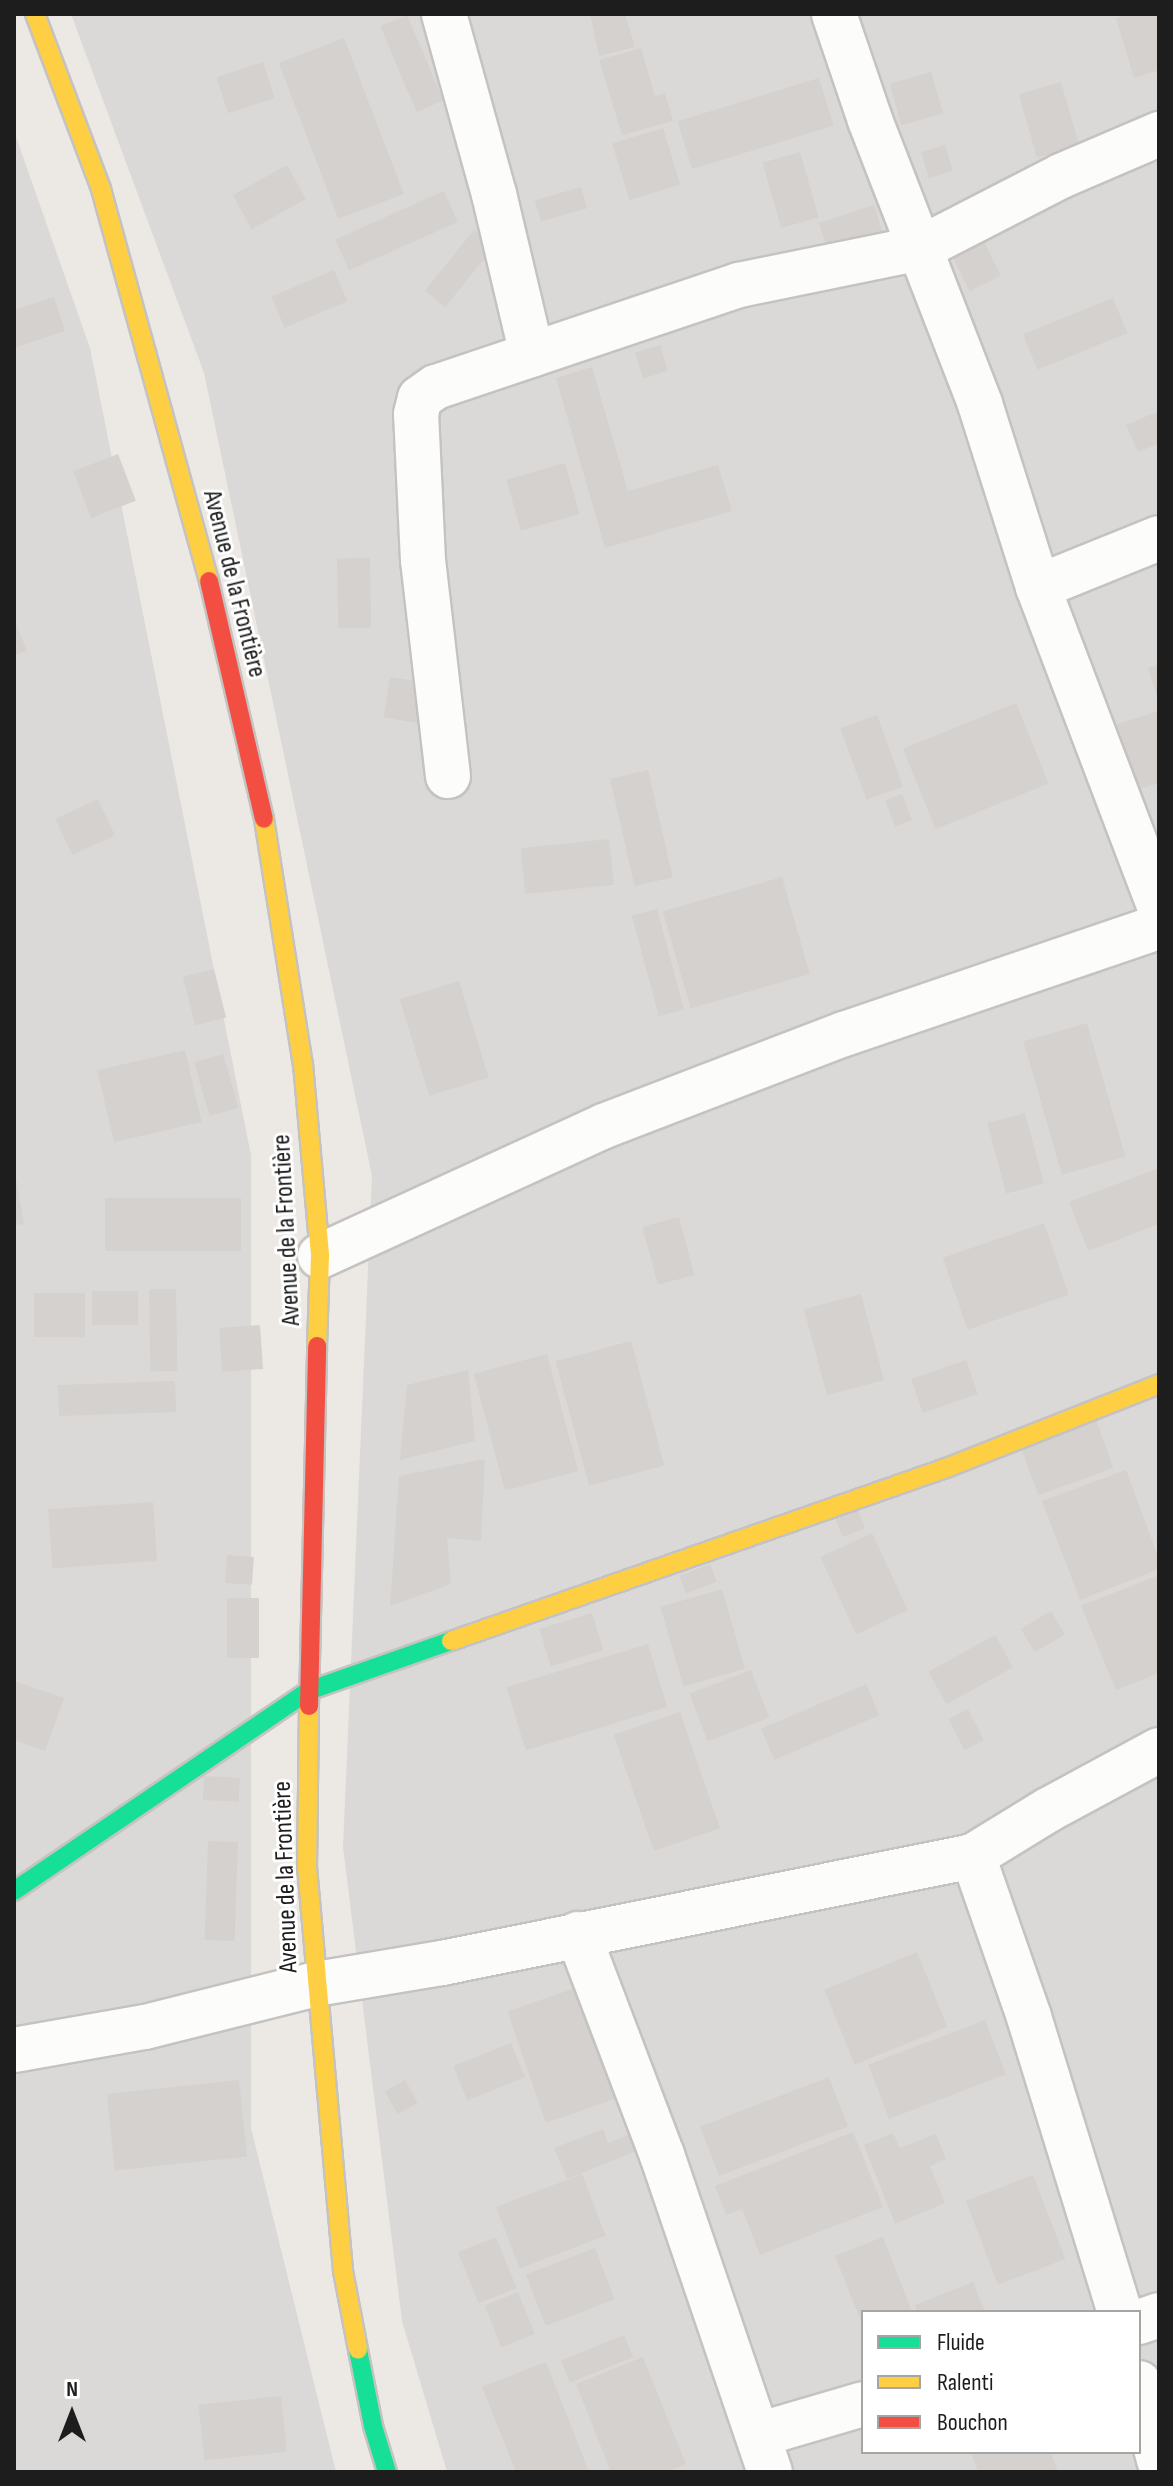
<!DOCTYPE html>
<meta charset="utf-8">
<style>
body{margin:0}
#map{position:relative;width:1173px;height:2486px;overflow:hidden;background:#ece9e5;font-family:"Sofia Sans Condensed",sans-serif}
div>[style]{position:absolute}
.residential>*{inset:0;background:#dbd9d7}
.building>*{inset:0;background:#d4d1ce;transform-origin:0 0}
.roads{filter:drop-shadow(2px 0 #c4c3c1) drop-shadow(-2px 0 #c4c3c1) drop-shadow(0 2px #c4c3c1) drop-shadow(0 -2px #c4c3c1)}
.street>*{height:44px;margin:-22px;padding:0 22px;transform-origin:22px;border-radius:22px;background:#fcfcfb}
.fast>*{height:18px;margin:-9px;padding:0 9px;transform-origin:9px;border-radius:9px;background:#16e098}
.slow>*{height:18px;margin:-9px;padding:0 9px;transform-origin:9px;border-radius:9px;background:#ffcf43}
.jam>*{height:18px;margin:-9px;padding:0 9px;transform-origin:9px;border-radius:9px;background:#f24e42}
span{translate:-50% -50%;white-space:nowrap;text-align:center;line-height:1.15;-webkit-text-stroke:6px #fff;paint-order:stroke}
.street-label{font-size:26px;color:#1d1d1d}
.frame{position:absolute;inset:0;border:16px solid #1d1d1d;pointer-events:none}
.legend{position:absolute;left:861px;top:2310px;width:280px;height:144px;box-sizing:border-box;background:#fff;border:2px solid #a5a5a5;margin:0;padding:10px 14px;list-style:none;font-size:24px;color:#1d1d1d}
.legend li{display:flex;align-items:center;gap:16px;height:40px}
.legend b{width:40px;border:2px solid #a5a5a5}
.north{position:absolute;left:32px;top:2374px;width:80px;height:80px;-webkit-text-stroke:6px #fff;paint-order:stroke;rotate:0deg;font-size:22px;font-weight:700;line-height:32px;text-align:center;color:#1d1d1d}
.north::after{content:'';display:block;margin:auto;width:28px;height:36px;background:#1d1d1d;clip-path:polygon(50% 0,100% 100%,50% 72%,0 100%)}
</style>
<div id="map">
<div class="residential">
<i style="clip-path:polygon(evenodd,71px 14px,1159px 14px,1159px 2472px,447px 2472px,402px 2321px,343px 1847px,372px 1176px,204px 373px,71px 14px,863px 2312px,1139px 2312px,1139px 2452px,863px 2452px,863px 2312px)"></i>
<i style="clip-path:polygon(14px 131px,90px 348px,251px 1155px,251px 2128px,336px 2472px,14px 2472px)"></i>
</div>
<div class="building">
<i style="clip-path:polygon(590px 14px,625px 14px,635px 47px,599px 56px)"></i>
<i style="clip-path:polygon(1130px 14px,1159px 14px,1159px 70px,1134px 78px,1116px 18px)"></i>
<i style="left:407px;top:15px;width:93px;height:29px;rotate:67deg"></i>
<i style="left:344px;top:38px;width:167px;height:70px;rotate:69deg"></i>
<i style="clip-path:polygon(641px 48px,655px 96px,665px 93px,673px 121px,622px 135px,599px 60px)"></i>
<i style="left:263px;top:62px;width:38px;height:49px;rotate:72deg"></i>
<i style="left:931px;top:72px;width:43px;height:43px;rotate:74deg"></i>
<i style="left:819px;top:78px;width:50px;height:148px;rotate:73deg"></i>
<i style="left:1061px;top:82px;width:66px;height:44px;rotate:74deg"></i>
<i style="left:663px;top:128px;width:59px;height:53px;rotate:73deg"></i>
<i style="left:945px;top:145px;width:27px;height:25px;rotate:73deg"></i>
<i style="left:800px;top:152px;width:68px;height:39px;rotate:74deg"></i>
<i style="left:287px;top:165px;width:39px;height:62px;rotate:61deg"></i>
<i style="left:581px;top:187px;width:22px;height:48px;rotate:74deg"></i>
<i style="left:444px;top:191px;width:34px;height:119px;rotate:66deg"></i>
<i style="left:874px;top:205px;width:28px;height:58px;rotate:72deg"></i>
<i style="left:474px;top:230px;width:26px;height:78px;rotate:39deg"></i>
<i style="left:983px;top:239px;width:41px;height:35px;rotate:64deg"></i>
<i style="left:334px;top:270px;width:34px;height:68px;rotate:67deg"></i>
<i style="clip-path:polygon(54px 297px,65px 331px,14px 348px,14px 310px)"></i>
<i style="left:1113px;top:298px;width:38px;height:97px;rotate:68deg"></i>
<i style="left:660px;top:345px;width:27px;height:26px;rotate:73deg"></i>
<i style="clip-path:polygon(592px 367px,628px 491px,718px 465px,732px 511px,605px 548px,556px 378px)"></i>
<i style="clip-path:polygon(1159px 411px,1159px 443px,1138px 452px,1126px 425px)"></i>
<i style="left:118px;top:454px;width:50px;height:48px;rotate:69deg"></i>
<i style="left:565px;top:463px;width:53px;height:61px;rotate:74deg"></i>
<i style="left:370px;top:558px;width:70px;height:33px;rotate:89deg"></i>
<i style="clip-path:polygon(14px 619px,27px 651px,14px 655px)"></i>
<i style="clip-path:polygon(1159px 665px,1159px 700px,1158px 700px,1148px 668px)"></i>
<i style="left:390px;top:677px;width:39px;height:41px;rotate:9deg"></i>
<i style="left:1016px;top:703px;width:87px;height:122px;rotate:68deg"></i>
<i style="clip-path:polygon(1159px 711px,1159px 783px,1139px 789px,1117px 724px)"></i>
<i style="left:877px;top:715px;width:76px;height:39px;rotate:70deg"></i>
<i style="left:648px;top:770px;width:110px;height:39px;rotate:77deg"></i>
<i style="left:902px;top:794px;width:28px;height:18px;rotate:69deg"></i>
<i style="left:98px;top:799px;width:40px;height:47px;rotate:65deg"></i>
<i style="left:609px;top:839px;width:46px;height:89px;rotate:84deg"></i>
<i style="left:782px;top:877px;width:101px;height:124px;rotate:74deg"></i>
<i style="left:657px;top:909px;width:104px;height:26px;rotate:75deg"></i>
<i style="left:214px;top:969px;width:50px;height:32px;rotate:76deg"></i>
<i style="left:459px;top:981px;width:101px;height:62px;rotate:73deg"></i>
<i style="left:1087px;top:1023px;width:139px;height:66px;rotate:74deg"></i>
<i style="left:185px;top:1050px;width:74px;height:90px;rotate:77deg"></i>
<i style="left:223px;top:1054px;width:56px;height:30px;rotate:74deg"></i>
<i style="left:1025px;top:1113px;width:73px;height:39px;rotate:75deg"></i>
<i style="clip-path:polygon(14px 1167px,24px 1224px,14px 1225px)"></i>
<i style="clip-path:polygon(1159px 1168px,1159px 1224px,1088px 1251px,1069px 1202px)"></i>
<i style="left:105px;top:1198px;width:136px;height:53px"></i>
<i style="left:679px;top:1217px;width:60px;height:38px;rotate:75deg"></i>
<i style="left:1044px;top:1223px;width:76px;height:107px;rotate:71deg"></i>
<i style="left:176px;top:1289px;width:82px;height:27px;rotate:89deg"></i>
<i style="left:92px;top:1291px;width:46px;height:34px"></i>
<i style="left:34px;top:1293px;width:51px;height:44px"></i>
<i style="left:861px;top:1294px;width:89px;height:59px;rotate:75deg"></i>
<i style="left:260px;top:1325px;width:44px;height:41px;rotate:86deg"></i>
<i style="left:631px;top:1341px;width:129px;height:78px;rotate:75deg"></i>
<i style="left:547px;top:1354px;width:121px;height:76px;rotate:75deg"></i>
<i style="left:966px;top:1360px;width:36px;height:58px;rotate:71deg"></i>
<i style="clip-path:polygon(468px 1370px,475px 1441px,400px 1460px,407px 1385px)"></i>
<i style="left:175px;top:1381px;width:31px;height:117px;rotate:88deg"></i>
<i style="left:1096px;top:1420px;width:51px;height:80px;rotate:70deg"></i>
<i style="clip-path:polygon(485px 1459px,481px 1541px,447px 1538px,451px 1584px,390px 1606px,399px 1476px)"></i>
<i style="clip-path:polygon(1126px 1470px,1159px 1559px,1159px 1569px,1080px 1600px,1042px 1501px)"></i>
<i style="left:153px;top:1502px;width:59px;height:105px;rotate:86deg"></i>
<i style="left:855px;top:1504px;width:26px;height:24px;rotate:67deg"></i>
<i style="left:872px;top:1533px;width:85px;height:57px;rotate:65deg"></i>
<i style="left:227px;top:1555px;width:27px;height:28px;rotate:4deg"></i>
<i style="left:710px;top:1564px;width:19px;height:33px;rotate:69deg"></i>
<i style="clip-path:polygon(1159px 1575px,1159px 1673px,1116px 1690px,1081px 1606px)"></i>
<i style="left:722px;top:1589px;width:83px;height:64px;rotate:74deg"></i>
<i style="left:227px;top:1598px;width:32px;height:60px"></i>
<i style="left:1051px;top:1611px;width:27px;height:35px;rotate:59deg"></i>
<i style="left:592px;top:1613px;width:39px;height:55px;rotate:73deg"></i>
<i style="left:995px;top:1635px;width:37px;height:76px;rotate:61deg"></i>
<i style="left:648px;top:1644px;width:66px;height:148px;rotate:73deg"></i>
<i style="left:751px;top:1670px;width:51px;height:66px;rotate:69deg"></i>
<i style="clip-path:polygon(14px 1681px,64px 1698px,45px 1751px,14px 1740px)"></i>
<i style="left:866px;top:1684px;width:34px;height:114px;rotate:67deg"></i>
<i style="left:968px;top:1709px;width:35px;height:22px;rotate:63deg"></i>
<i style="left:680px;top:1712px;width:123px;height:70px;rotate:71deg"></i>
<i style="left:204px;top:1776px;width:36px;height:24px;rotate:3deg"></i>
<i style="left:208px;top:1841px;width:30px;height:99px;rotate:2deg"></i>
<i style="left:917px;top:1952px;width:81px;height:100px;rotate:68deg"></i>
<i style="left:584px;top:1985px;width:118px;height:81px;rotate:71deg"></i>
<i style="left:985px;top:2020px;width:58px;height:125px;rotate:69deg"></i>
<i style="left:511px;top:2043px;width:37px;height:62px;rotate:68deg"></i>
<i style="left:829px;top:2077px;width:53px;height:138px;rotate:69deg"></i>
<i style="left:239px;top:2080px;width:77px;height:133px;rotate:84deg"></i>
<i style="left:405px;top:2080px;width:26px;height:23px;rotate:61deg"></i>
<i style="clip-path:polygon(603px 2129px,608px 2143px,640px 2130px,646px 2147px,567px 2179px,554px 2148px)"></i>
<i style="clip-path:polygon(853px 2132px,883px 2207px,760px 2255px,742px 2209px,726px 2215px,715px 2186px)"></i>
<i style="clip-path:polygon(893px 2133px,900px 2148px,936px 2134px,946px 2159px,930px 2166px,945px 2203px,895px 2224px,864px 2145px)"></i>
<i style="left:582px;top:2174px;width:66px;height:92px;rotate:69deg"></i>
<i style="left:1033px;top:2175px;width:90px;height:72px;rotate:69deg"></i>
<i style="left:496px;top:2237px;width:55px;height:41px;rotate:68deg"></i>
<i style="clip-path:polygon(883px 2237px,912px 2312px,863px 2312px,863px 2326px,835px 2256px)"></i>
<i style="left:595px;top:2248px;width:55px;height:74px;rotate:69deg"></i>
<i style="clip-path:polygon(973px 2282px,985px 2312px,918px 2312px,915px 2305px)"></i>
<i style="left:518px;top:2292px;width:45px;height:36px;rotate:68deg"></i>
<i style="left:624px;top:2335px;width:24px;height:68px;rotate:68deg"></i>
<i style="clip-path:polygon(643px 2357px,686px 2464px,666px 2472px,611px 2472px,576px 2384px)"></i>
<i style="clip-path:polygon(546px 2362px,589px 2472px,516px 2472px,482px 2387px)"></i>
<i style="left:281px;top:2396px;width:56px;height:83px;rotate:84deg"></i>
<i style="clip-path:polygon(971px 2452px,1051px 2452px,1058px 2472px,978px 2472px)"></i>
</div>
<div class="roads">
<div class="street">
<i style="left:444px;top:14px;width:187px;rotate:74.5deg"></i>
<i style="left:494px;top:194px;width:165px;rotate:76.7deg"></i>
<i style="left:834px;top:14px;width:112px;rotate:71.2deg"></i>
<i style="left:870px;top:120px;width:305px;rotate:68.8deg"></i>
<i style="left:980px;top:404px;width:192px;rotate:72.4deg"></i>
<i style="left:1038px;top:587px;width:341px;rotate:69.2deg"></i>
<i style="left:1038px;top:587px;width:131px;rotate:-22deg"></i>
<i style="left:448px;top:776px;width:216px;rotate:-96.6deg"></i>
<i style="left:423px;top:561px;width:147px;rotate:-92.7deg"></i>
<i style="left:416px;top:414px;width:16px;rotate:-76deg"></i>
<i style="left:420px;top:398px;width:19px;rotate:-35deg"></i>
<i style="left:436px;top:387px;width:320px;rotate:-18.6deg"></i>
<i style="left:739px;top:285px;width:186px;rotate:-11.5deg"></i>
<i style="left:921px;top:248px;width:157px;rotate:-27.2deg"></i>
<i style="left:1061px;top:176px;width:107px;rotate:-23.2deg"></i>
<i style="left:320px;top:1256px;width:312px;rotate:-24.6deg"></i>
<i style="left:604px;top:1126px;width:257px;rotate:-21deg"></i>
<i style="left:844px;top:1034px;width:333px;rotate:-18.8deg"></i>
<i style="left:973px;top:1856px;width:170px;rotate:70.8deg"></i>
<i style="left:1029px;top:2017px;width:309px;rotate:72.9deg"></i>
<i style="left:578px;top:1934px;width:236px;rotate:69.2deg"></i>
<i style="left:662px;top:2155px;width:335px;rotate:71.2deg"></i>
<i style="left:14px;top:2050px;width:133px;rotate:-10deg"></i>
<i style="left:145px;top:2027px;width:176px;rotate:-14.1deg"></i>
<i style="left:316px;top:1984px;width:128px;rotate:-9.5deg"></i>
<i style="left:442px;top:1963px;width:542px;rotate:-11.39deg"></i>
<i style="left:973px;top:1856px;width:88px;rotate:-31.5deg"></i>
<i style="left:1048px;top:1810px;width:126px;rotate:-28.4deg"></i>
<i style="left:1139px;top:2322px;width:21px;rotate:-19deg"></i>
<i style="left:1139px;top:2383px;width:80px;rotate:75.4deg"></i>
<i style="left:758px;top:2435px;width:109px;rotate:-16.4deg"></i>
</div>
<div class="fast">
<i style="left:14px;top:1891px;width:356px;rotate:-34.2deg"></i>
<i style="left:308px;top:1691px;width:151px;rotate:-19.3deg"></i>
<i style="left:358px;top:2350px;width:77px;rotate:78.8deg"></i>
<i style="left:373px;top:2426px;width:48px;rotate:73.1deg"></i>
</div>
<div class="slow">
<i style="left:35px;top:14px;width:187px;rotate:69.3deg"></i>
<i style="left:101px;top:189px;width:407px;rotate:74.6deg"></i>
<i style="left:264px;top:819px;width:248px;rotate:81deg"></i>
<i style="left:303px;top:1064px;width:193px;rotate:84.9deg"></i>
<i style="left:320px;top:1256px;width:90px;rotate:91.9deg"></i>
<i style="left:451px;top:1641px;width:524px;rotate:-19.26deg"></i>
<i style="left:946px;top:1468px;width:229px;rotate:-21.5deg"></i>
<i style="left:309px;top:1706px;width:161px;rotate:90.7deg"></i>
<i style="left:307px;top:1867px;width:406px;rotate:84.9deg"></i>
<i style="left:343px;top:2271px;width:80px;rotate:79.2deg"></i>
</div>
<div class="jam">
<i style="left:209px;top:581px;width:244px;rotate:77deg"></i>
<i style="left:309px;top:1706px;width:360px;rotate:-88.7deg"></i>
</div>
</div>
<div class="street-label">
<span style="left:234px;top:584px;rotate:76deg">Avenue de la Frontière</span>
<span style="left:287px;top:1230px;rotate:-93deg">Avenue de la Frontière</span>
<span style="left:286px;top:1877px;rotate:-92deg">Avenue de la Frontière</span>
</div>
<div class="frame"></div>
<ul class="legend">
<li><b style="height:10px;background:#16e098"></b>Fluide</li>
<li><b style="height:10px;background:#ffcf43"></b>Ralenti</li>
<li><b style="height:10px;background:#f24e42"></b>Bouchon</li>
</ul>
<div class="north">N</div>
</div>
